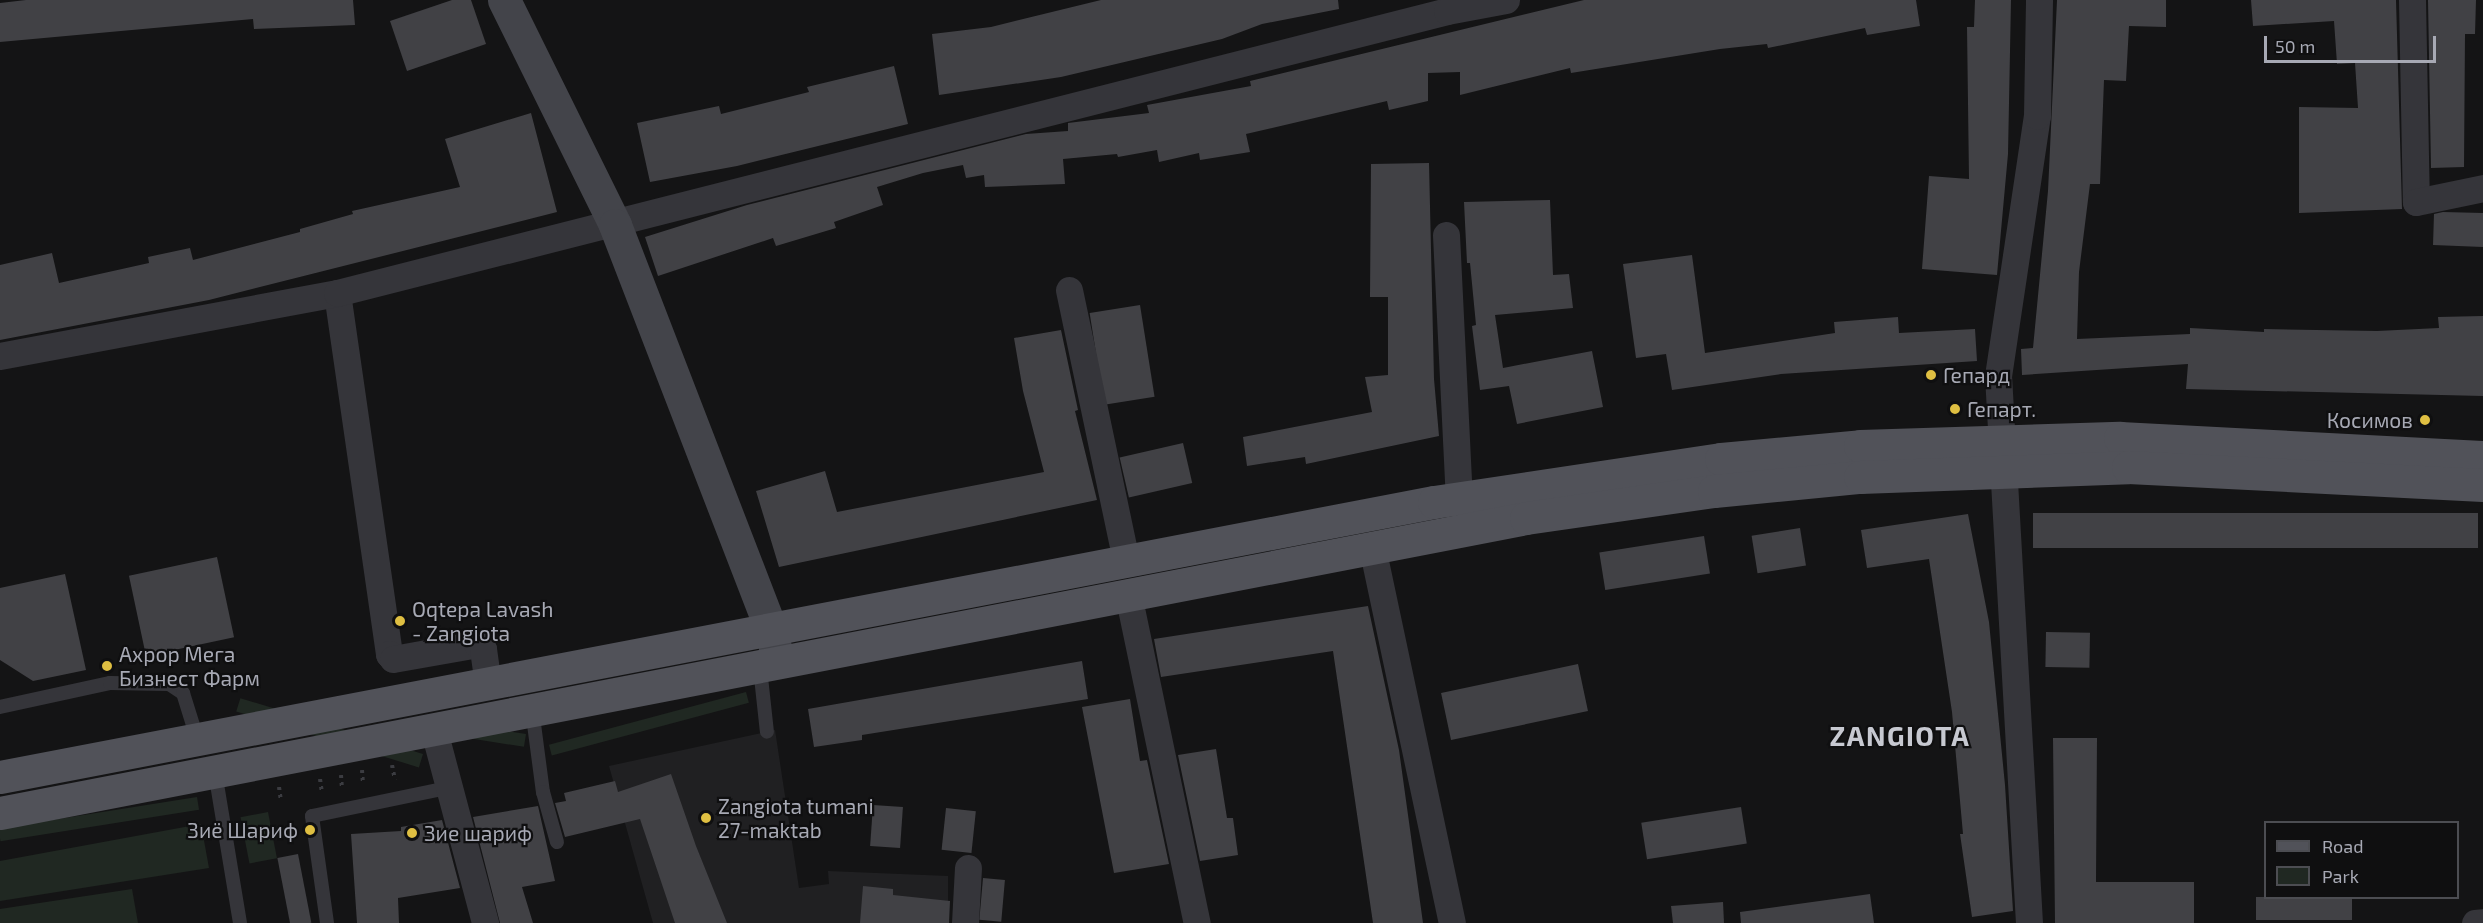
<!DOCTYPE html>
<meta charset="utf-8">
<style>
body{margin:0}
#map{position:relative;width:2483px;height:923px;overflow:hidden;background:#141415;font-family:"Exo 2",sans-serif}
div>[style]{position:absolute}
.built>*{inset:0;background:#202022}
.green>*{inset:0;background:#202822;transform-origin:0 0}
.building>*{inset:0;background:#414145;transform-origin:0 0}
.path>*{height:4px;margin-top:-2px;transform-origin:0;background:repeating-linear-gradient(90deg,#3b3c41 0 3px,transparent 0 7.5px)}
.lane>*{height:14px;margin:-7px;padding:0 7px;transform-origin:7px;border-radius:7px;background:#35353a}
.street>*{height:27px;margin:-13.5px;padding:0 13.5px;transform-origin:13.5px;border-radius:13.5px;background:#35353a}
.secondary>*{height:33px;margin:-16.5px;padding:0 16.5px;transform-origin:16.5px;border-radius:16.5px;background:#43444a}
.primary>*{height:33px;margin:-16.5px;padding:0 16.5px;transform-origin:16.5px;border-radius:16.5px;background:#515259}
.dots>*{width:16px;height:16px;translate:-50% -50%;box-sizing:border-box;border:3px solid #0f0f10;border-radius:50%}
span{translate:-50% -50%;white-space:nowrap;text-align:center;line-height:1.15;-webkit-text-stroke:4.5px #0f0f10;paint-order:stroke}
.poi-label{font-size:21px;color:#a7a9b4}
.left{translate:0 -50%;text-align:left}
.right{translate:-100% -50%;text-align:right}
.district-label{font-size:27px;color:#c7c9d1;font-weight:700;letter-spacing:1.5px}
.legend{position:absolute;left:2264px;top:821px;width:195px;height:78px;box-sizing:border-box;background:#0f0f10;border:2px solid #4c4d52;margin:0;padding:8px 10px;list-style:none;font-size:18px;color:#a7a9b4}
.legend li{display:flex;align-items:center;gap:12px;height:30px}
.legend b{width:30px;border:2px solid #4c4d52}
.scale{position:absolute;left:2264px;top:36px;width:172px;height:27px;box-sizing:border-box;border:3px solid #a7a9b4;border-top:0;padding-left:8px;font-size:18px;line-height:21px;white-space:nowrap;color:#a7a9b4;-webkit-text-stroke:4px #0f0f10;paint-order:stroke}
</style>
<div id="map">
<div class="built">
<i style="clip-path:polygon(775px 730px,799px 888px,829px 884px,828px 871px,948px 876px,948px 923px,653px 923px,609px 766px)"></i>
</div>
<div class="green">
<i style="left:746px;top:692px;width:11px;height:204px;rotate:75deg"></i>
<i style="left:526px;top:734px;width:13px;height:69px;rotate:99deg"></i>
<i style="left:423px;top:754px;width:14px;height:191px;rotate:107deg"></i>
<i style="left:197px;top:797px;width:13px;height:201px;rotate:81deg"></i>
<i style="left:268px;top:812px;width:47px;height:28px;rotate:79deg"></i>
<i style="clip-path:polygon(201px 824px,209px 868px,0 901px,0 861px)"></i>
<i style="clip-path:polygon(132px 889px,138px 923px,0 923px,0 909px)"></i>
</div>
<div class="building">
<i style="clip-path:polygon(26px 0,353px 0,355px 25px,254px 29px,253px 19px,0 42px,0 3px)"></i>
<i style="clip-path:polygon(452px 0,471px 0,486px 44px,407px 71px,390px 21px)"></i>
<i style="clip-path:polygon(1101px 0,1338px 0,1339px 9px,1262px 24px,1222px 39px,1061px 77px,939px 95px,932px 34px,991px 27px)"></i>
<i style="clip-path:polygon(1584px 0,1916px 0,1920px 26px,1867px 35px,1865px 28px,1768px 48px,1767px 44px,1720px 49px,1571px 73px,1570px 68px,1460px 95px,1460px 72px,1428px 73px,1428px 101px,1389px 110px,1387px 101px,1246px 134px,1250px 152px,1200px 160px,1199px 153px,1159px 162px,1157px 150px,1118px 157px,1117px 154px,1063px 159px,1065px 184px,985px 187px,984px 175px,966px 178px,963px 165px,923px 173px,877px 187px,883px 205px,834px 222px,836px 228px,776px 246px,773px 238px,658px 276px,645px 237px,747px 205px,1026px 134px,1068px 131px,1068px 123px,1149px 113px,1147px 105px,1251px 86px,1250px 81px)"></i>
<i style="clip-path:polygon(1975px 0,2011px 0,2008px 154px,1997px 275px,1922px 269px,1929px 176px,1969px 179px,1967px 27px,1974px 27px)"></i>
<i style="clip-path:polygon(2057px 0,2166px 0,2166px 27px,2129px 26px,2126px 81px,2104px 80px,2100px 184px,2090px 184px,2079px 272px,2077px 339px,2190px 334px,2190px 328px,2264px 332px,2264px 329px,2377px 331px,2439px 328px,2438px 317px,2483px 316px,2483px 396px,2186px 389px,2188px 364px,2022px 375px,2021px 349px,2033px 348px,2048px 191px)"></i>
<i style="clip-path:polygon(2251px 0,2396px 0,2402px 209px,2299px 213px,2299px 107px,2358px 108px,2355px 63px,2337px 64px,2334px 21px,2253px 26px)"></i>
<i style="clip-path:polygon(2428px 0,2476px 0,2475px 34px,2465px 34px,2464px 167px,2431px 168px)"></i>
<i style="clip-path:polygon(894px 66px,908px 124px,737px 166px,650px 182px,637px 123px,719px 106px,721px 114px,809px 92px,807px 87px)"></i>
<i style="clip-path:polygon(531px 113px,557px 212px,209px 300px,0 340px,0 265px,52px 253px,59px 283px,149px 263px,148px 257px,190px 248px,193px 260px,300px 232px,300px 229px,353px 214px,352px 211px,460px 187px,445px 139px)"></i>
<i style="clip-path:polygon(1429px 163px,1434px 379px,1439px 436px,1306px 464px,1305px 457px,1247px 466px,1243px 437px,1372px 412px,1365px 377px,1388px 375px,1388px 297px,1370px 297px,1371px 164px)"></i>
<i style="clip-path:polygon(1550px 200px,1553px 275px,1569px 274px,1573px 308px,1495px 315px,1503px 368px,1592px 351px,1603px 407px,1517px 424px,1509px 386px,1480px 390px,1472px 326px,1476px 325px,1470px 263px,1467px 263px,1464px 202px)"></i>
<i style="clip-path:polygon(2443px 212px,2483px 213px,2483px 247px,2433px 245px,2434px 214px)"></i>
<i style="clip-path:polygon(1692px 255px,1705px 353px,1835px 333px,1834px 322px,1898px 317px,1899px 333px,1975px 329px,1977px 361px,1781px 374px,1672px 390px,1666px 354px,1636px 358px,1623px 264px)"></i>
<i style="left:1140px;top:305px;width:93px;height:51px;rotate:81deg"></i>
<i style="clip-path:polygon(1061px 330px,1078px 410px,1075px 411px,1097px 500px,779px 567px,756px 491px,825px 471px,837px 512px,1044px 472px,1023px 391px,1014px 338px)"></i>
<i style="left:1183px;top:443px;width:41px;height:65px;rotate:77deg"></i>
<i style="left:2033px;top:513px;width:445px;height:35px"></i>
<i style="clip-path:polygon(1968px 514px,1989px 622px,2005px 785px,2013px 911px,1972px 917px,1960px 834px,1963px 834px,1952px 712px,1929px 559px,1867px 568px,1861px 530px)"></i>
<i style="left:1800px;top:528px;width:38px;height:49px;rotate:81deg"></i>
<i style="left:1704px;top:536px;width:38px;height:106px;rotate:81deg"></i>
<i style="left:217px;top:557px;width:82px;height:90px;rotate:78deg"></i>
<i style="clip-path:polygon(65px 574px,86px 670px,33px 681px,0 660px,0 588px)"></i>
<i style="clip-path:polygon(1368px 606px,1399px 750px,1423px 923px,1373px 923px,1333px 651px,1161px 677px,1154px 639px)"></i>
<i style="left:2046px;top:632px;width:44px;height:35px;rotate:1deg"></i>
<i style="clip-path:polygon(1082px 661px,1088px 699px,862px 735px,862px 740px,814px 747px,808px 709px)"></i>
<i style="left:1578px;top:664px;width:48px;height:140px;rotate:78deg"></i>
<i style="clip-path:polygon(1130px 699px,1140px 761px,1147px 760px,1169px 864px,1114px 873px,1082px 707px)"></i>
<i style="clip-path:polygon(2053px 738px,2097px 738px,2096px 882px,2194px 882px,2194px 923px,2055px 923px)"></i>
<i style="clip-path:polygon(1216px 749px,1227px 818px,1233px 818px,1238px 855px,1200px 861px,1178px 755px)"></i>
<i style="clip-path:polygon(671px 774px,696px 846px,727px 923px,675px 923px,640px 819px,565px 837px,555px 803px,566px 801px,564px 793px,615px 781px,618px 792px)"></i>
<i style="left:873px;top:805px;width:30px;height:41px;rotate:4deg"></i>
<i style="clip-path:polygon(538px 806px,555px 881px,522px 887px,533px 923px,500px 923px,473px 817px)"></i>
<i style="left:1741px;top:807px;width:37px;height:101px;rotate:81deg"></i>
<i style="left:946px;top:808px;width:30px;height:42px;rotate:6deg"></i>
<i style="clip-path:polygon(442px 820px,460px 888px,398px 898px,399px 923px,357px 923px,351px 834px,401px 831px,401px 827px)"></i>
<i style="left:298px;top:854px;width:70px;height:21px;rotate:79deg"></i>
<i style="left:983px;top:878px;width:22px;height:42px;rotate:5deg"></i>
<i style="clip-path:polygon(863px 886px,893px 889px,893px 895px,950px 901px,949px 923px,860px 923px)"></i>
<i style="clip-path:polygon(1870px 894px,1874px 923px,1741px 923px,1740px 912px)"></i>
<i style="left:2256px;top:897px;width:96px;height:23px"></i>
<i style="clip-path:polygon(1723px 902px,1724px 923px,1673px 923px,1671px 906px)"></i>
</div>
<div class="path">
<i style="left:392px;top:765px;width:15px;rotate:79deg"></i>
<i style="left:362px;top:770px;width:14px;rotate:86deg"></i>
<i style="left:341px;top:775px;width:14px;rotate:86deg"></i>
<i style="left:320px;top:779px;width:14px;rotate:82deg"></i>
<i style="left:279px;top:787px;width:14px;rotate:82deg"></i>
</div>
<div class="lane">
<i style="left:760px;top:668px;width:64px;rotate:83.8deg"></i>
<i style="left:0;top:707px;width:113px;rotate:-12.3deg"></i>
<i style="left:110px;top:683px;width:59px;rotate:1deg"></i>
<i style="left:169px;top:684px;width:17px;rotate:33deg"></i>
<i style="left:183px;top:693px;width:47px;rotate:72.7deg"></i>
<i style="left:532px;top:709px;width:84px;rotate:82.5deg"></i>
<i style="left:543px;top:792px;width:52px;rotate:74.4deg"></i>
<i style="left:215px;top:772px;width:153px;rotate:80.6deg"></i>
<i style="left:327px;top:923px;width:108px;rotate:-98deg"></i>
<i style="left:312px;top:816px;width:138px;rotate:-11.7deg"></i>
</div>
<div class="street">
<i style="left:2412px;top:0;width:202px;rotate:88.9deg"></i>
<i style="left:2416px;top:202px;width:68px;rotate:-11.8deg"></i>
<i style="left:1446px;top:235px;width:263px;rotate:87.2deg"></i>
<i style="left:1069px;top:290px;width:276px;rotate:78.1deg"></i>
<i style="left:337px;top:293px;width:365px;rotate:81.8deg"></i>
<i style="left:389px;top:654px;width:6px;rotate:51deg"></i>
<i style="left:393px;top:659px;width:85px;rotate:-10.1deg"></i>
<i style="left:477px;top:644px;width:8px;rotate:40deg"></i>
<i style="left:483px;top:649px;width:34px;rotate:82deg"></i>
<i style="left:0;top:356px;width:343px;rotate:-10.6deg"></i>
<i style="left:337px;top:293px;width:1145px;rotate:-14.25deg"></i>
<i style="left:1447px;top:11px;width:60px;rotate:-10.6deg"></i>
<i style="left:1372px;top:547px;width:384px;rotate:78deg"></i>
<i style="left:1128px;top:594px;width:336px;rotate:78.2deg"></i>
<i style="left:433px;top:727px;width:203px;rotate:75.1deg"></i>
<i style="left:965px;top:923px;width:55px;rotate:-86.9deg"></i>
<i style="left:2029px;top:923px;width:548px;rotate:-93.24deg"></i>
<i style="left:1998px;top:376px;width:263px;rotate:-81.5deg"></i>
<i style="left:2037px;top:116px;width:116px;rotate:-89deg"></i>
<i style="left:2475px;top:923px;width:8px;rotate:-7deg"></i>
</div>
<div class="secondary">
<i style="left:504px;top:0;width:251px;rotate:63.7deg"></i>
<i style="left:615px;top:225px;width:434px;rotate:68.9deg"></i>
<i style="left:771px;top:630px;width:27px;rotate:77deg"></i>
</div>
<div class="primary">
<i style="left:0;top:777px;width:1460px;rotate:-10.86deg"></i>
<i style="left:1434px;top:502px;width:290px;rotate:-8.5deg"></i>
<i style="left:1721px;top:459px;width:140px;rotate:-5.3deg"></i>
<i style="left:1860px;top:446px;width:260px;rotate:-1.8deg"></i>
<i style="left:2120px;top:438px;width:363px;rotate:3deg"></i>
<i style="left:0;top:813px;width:1554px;rotate:-10.94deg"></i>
<i style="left:1526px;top:518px;width:190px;rotate:-8.2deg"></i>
<i style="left:1714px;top:491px;width:147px;rotate:-5.5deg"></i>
<i style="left:1860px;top:477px;width:268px;rotate:-2.1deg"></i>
<i style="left:2128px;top:467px;width:355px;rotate:2.9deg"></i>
</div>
<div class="dots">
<i style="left:1931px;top:375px;background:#dfbf42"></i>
<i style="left:1955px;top:409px;background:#dfbf42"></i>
<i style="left:2425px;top:420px;background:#dfbf42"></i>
<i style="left:400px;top:621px;background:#dfbf42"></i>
<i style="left:107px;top:666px;background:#dfbf42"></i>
<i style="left:706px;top:818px;background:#dfbf42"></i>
<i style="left:310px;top:830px;background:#dfbf42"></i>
<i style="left:412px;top:833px;background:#dfbf42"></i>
</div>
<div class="poi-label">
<span class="left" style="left:1943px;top:375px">Гепард</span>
<span class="left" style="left:1967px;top:409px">Гепарт.</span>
<span class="right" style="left:2413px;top:420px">Косимов</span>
<span class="left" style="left:412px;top:621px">Oqtepa Lavash<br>- Zangiota</span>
<span class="left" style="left:119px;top:666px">Ахрор Мега<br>Бизнест Фарм</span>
<span class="left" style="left:718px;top:818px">Zangiota tumani<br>27-maktab</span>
<span class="right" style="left:298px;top:830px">Зиё Шариф</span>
<span class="left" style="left:424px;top:833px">Зие шариф</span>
</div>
<div class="district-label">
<span style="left:1900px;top:736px">ZANGIOTA</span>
</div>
<ul class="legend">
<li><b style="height:8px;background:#515259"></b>Road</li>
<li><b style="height:16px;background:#202822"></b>Park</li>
</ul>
<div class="scale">50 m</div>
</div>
